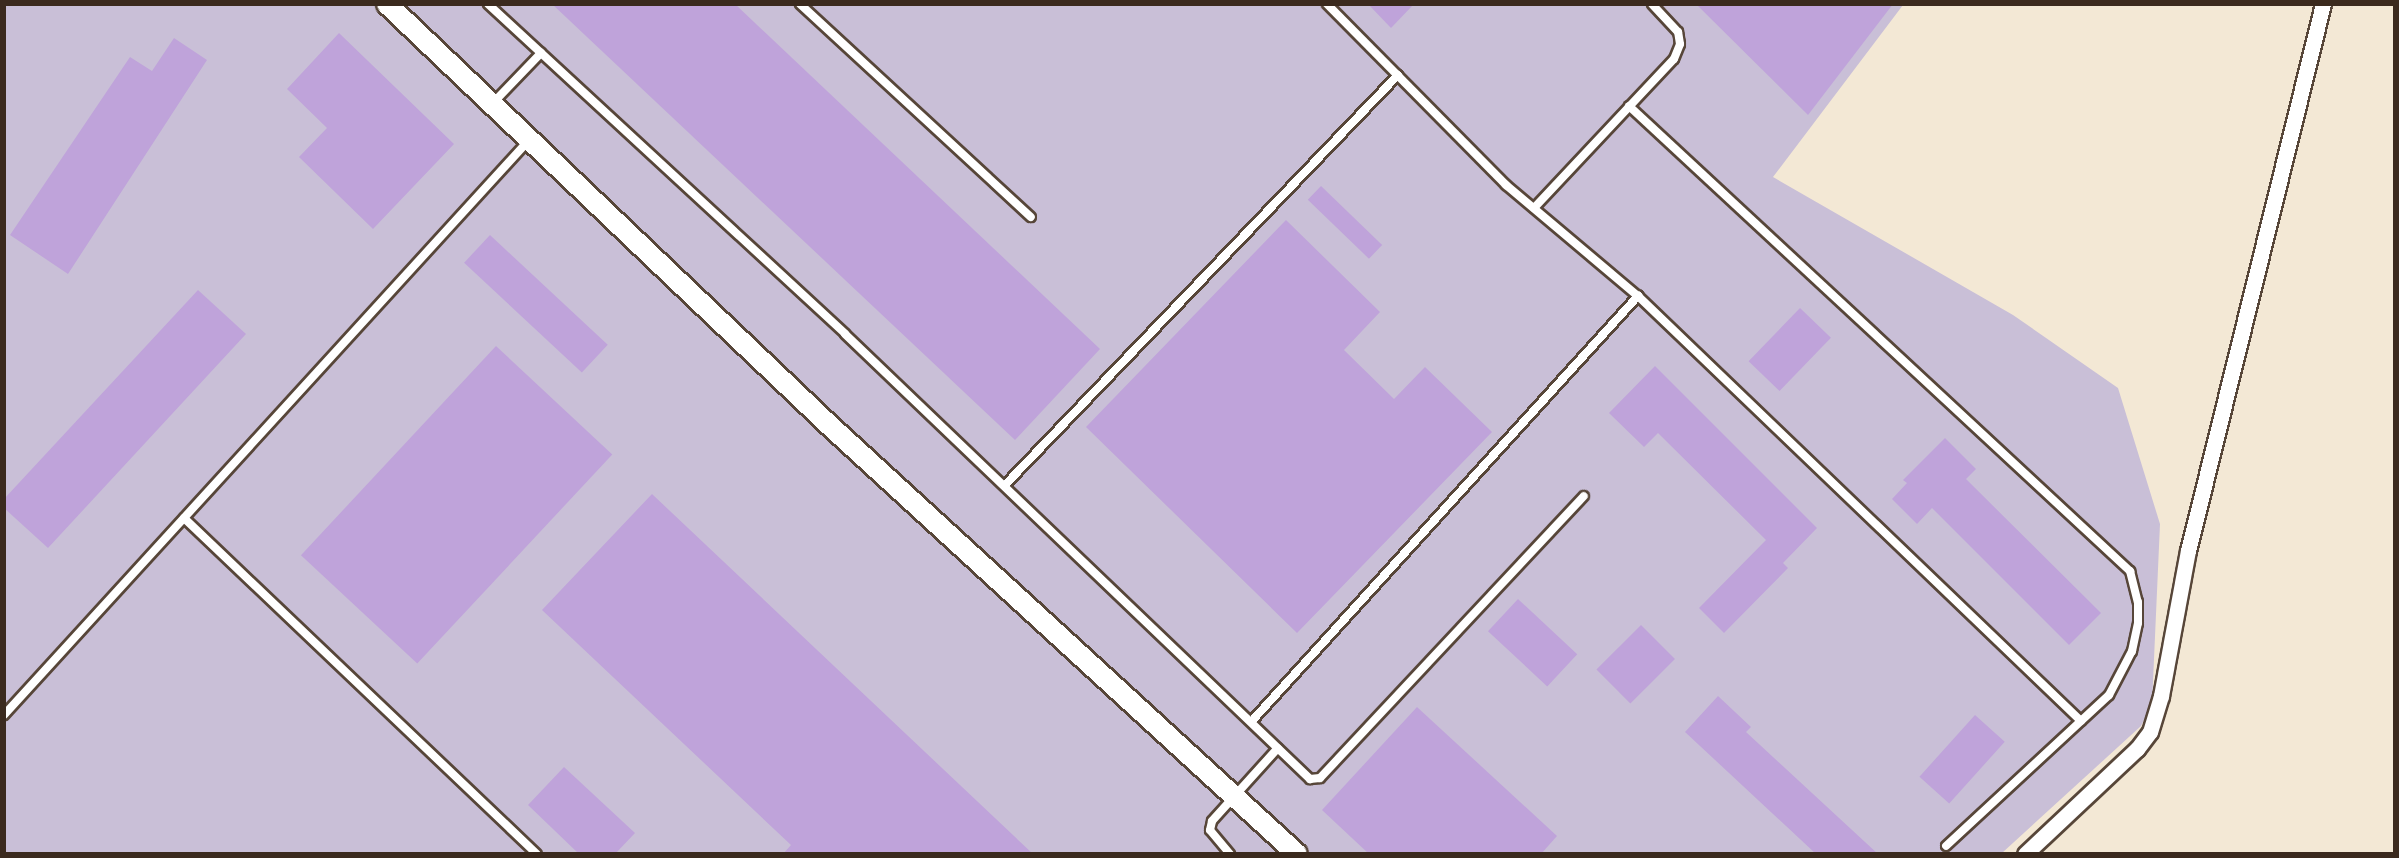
<!DOCTYPE html>
<style>
body{margin:0}
#map{position:relative;width:2399px;height:858px;overflow:hidden;background:#f3e8d5;font-family:"Gochi Hand",sans-serif}
div>[style]{position:absolute}
.industrial>*{inset:0;background:#c9bfd7}
.building>*{inset:0;background:#bfa3da;transform-origin:0 0}
.roads{filter:drop-shadow(2px 0 #574639) drop-shadow(-2px 0 #574639) drop-shadow(0 2px #574639) drop-shadow(0 -2px #574639)}
.service>*{height:8px;margin:-4px;padding:0 4px;transform-origin:4px;border-radius:4px;background:#fff}
.minor>*{height:15px;margin:-7.5px;padding:0 7.5px;transform-origin:7.5px;border-radius:7.5px;background:#fff}
.tertiary>*{height:20px;margin:-10px;padding:0 10px;transform-origin:10px;border-radius:10px;background:#fff}
span{translate:-50% -50%;white-space:nowrap;text-align:center;line-height:1.15;-webkit-text-stroke:4.5px #f6f6f2;paint-order:stroke}
.frame{position:absolute;inset:0;border:6px solid #3b2a1e;pointer-events:none}
</style>
<div id="map">
<div class="industrial">
<i style="clip-path:polygon(5px 5px,1903px 5px,1773px 177px,2013px 315px,2118px 388px,2160px 524px,2152px 704px,2141px 726px,2002px 853px,5px 854px)"></i>
</div>
<div class="building">
<i style="clip-path:polygon(552px 4px,735px 4px,1100px 349px,1015px 440px)"></i>
<i style="clip-path:polygon(1368px 4px,1414px 4px,1391px 28px)"></i>
<i style="clip-path:polygon(1696px 4px,1893px 4px,1808px 115px)"></i>
<i style="clip-path:polygon(339px 33px,454px 144px,373px 229px,299px 157px,327px 128px,287px 89px)"></i>
<i style="clip-path:polygon(174px 38px,207px 60px,68px 274px,10px 235px,130px 57px,152px 71px)"></i>
<i style="left:1321px;top:186px;width:85px;height:19px;rotate:44deg"></i>
<i style="clip-path:polygon(1286px 220px,1380px 312px,1344px 350px,1394px 399px,1425px 367px,1492px 432px,1297px 633px,1086px 427px)"></i>
<i style="left:490px;top:235px;width:161px;height:38px;rotate:43deg"></i>
<i style="clip-path:polygon(198px 290px,246px 334px,48px 548px,4px 508px,4px 499px)"></i>
<i style="left:1800px;top:308px;width:43px;height:74px;rotate:44deg"></i>
<i style="left:496px;top:346px;width:159px;height:286px;rotate:43deg"></i>
<i style="clip-path:polygon(1655px 366px,1817px 528px,1783px 563px,1788px 568px,1724px 633px,1699px 608px,1766px 540px,1658px 433px,1644px 447px,1609px 413px)"></i>
<i style="clip-path:polygon(1945px 438px,1976px 469px,1966px 479px,2101px 613px,2069px 645px,1932px 508px,1917px 524px,1892px 499px,1907px 483px,1903px 480px)"></i>
<i style="clip-path:polygon(652px 494px,1033px 854px,783px 854px,791px 845px,542px 610px)"></i>
<i style="left:1518px;top:599px;width:81px;height:44px;rotate:43deg"></i>
<i style="left:1641px;top:625px;width:48px;height:63px;rotate:45deg"></i>
<i style="clip-path:polygon(1718px 696px,1751px 727px,1746px 732px,1878px 854px,1816px 854px,1685px 732px)"></i>
<i style="clip-path:polygon(1417px 707px,1557px 836px,1541px 854px,1369px 854px,1322px 810px)"></i>
<i style="left:1975px;top:715px;width:40px;height:83px;rotate:42deg"></i>
<i style="clip-path:polygon(564px 767px,635px 833px,615px 854px,579px 854px,528px 805px)"></i>
</div>
<div class="roads">
<div class="service">
<i style="left:488px;top:4px;width:486px;rotate:42.7deg"></i>
<i style="left:845px;top:334px;width:644px;rotate:43.74deg"></i>
<i style="left:1310px;top:779px;width:10px;rotate:-6deg"></i>
<i style="left:1320px;top:778px;width:386px;rotate:-46.9deg"></i>
<i style="left:800px;top:4px;width:314px;rotate:42.7deg"></i>
<i style="left:1327px;top:4px;width:255px;rotate:45.3deg"></i>
<i style="left:1506px;top:185px;width:172px;rotate:40.1deg"></i>
<i style="left:1638px;top:296px;width:614px;rotate:43.81deg"></i>
<i style="left:492px;top:104px;width:71px;rotate:-46.1deg"></i>
<i style="left:1629px;top:106px;width:684px;rotate:42.87deg"></i>
<i style="left:2130px;top:571px;width:32px;rotate:76deg"></i>
<i style="left:2138px;top:602px;width:21px;rotate:90deg"></i>
<i style="left:2138px;top:623px;width:29px;rotate:102deg"></i>
<i style="left:2132px;top:651px;width:50px;rotate:117.6deg"></i>
<i style="left:2109px;top:695px;width:222px;rotate:137.2deg"></i>
<i style="left:1534px;top:208px;width:204px;rotate:-46.8deg"></i>
<i style="left:1674px;top:59px;width:16px;rotate:-68deg"></i>
<i style="left:1680px;top:44px;width:12px;rotate:-99deg"></i>
<i style="left:1678px;top:32px;width:38px;rotate:-133deg"></i>
<i style="left:1004px;top:486px;width:569px;rotate:-46.21deg"></i>
<i style="left:184px;top:518px;width:487px;rotate:43.6deg"></i>
<i style="left:4px;top:715px;width:779px;rotate:-47.6deg"></i>
<i style="left:1251px;top:722px;width:576px;rotate:-47.75deg"></i>
<i style="left:1230px;top:854px;width:31px;rotate:-130deg"></i>
<i style="left:1210px;top:830px;width:9px;rotate:-77deg"></i>
<i style="left:1212px;top:821px;width:98px;rotate:-47.9deg"></i>
</div>
<div class="minor">
<i style="left:2025px;top:854px;width:154px;rotate:-43.2deg"></i>
<i style="left:2137px;top:749px;width:21px;rotate:-53deg"></i>
<i style="left:2150px;top:732px;width:38px;rotate:-73deg"></i>
<i style="left:2161px;top:696px;width:147px;rotate:-79.5deg"></i>
<i style="left:2188px;top:551px;width:563px;rotate:-76.14deg"></i>
</div>
<div class="tertiary">
<i style="left:387px;top:4px;width:609px;rotate:43.6deg"></i>
<i style="left:828px;top:424px;width:636px;rotate:42.52deg"></i>
</div>
</div>
<div class="frame"></div>
</div>
